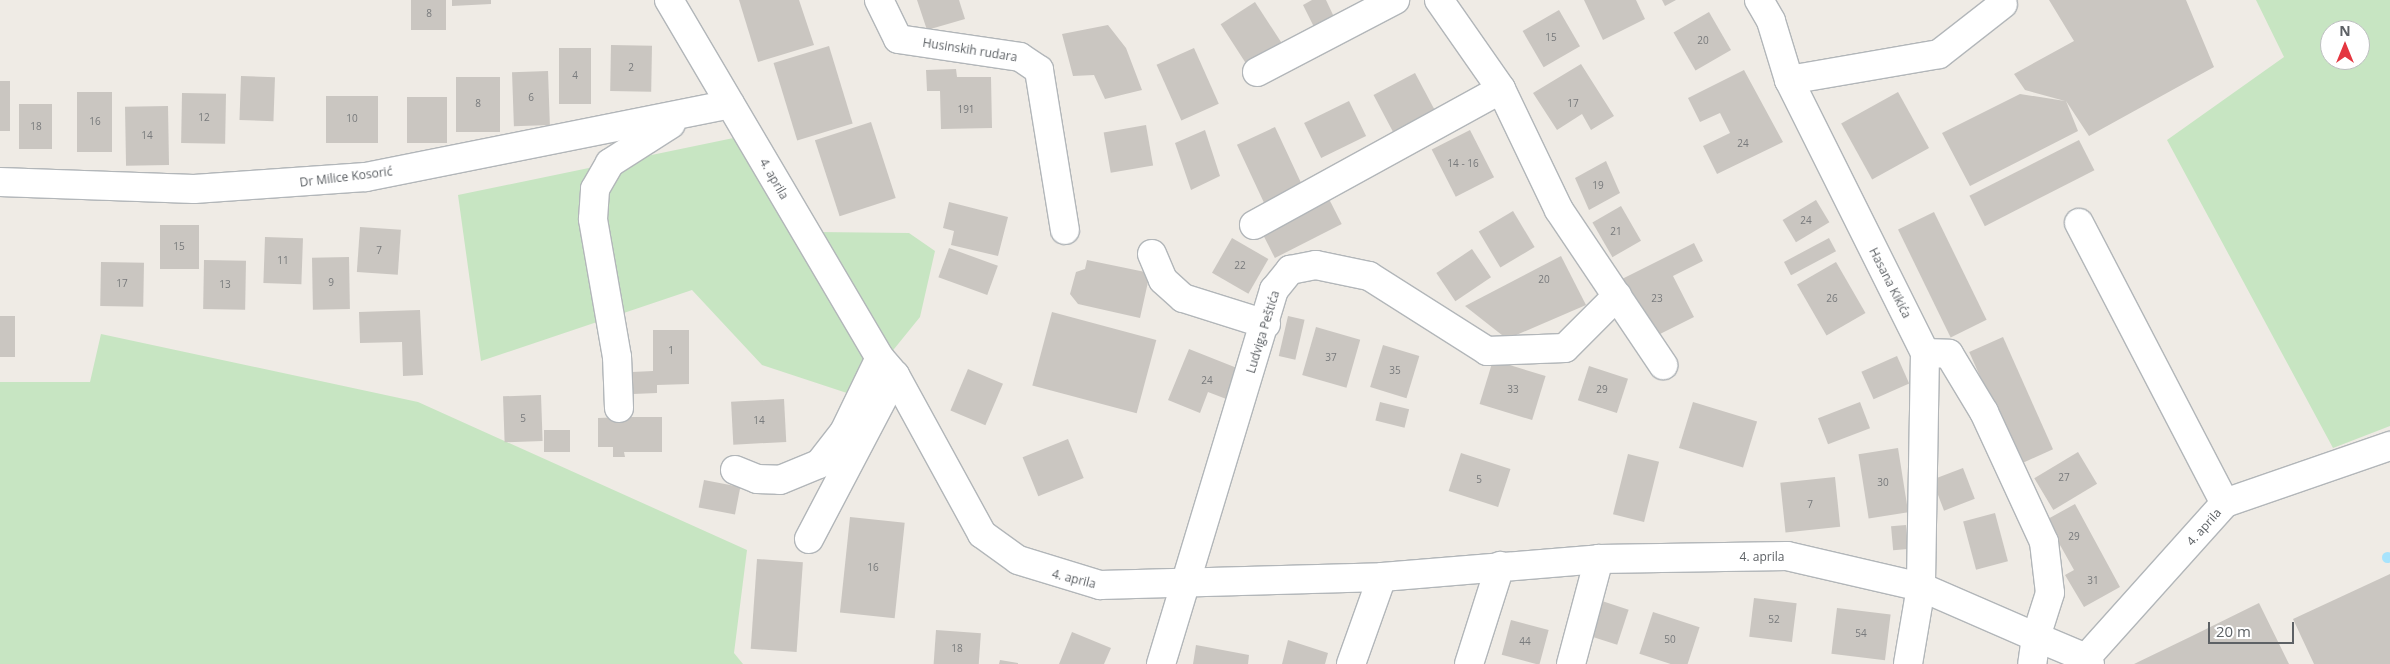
<!DOCTYPE html>
<meta charset="utf-8">
<style>
body{margin:0}
#map{position:relative;width:2390px;height:664px;overflow:hidden;background:#efebe5;font-family:"Open Sans",sans-serif}
div>[style]{position:absolute}
.green>*{inset:0;background:#c7e5c2}
.water>*{inset:0;background:#a7e3fc}
.round{border-radius:50%}
.building>*{inset:0;background:#cac6c1;transform-origin:0 0}
.roads{filter:drop-shadow(1px 0 #b2b6b9) drop-shadow(-1px 0 #b2b6b9) drop-shadow(0 1px #b2b6b9) drop-shadow(0 -1px #b2b6b9)}
.minor>*{height:28px;margin:-14px;padding:0 14px;transform-origin:14px;border-radius:14px;background:#fff}
span{translate:-50% -50%;white-space:nowrap;text-align:center;line-height:1.15;-webkit-text-stroke:4px #fff;paint-order:stroke}
.number-label{font-size:10px;color:#787a7c}
.number-label span{-webkit-text-stroke-width:0}
.street-label{font-size:12px;color:#5d6165}
.north{position:absolute;left:2320px;top:20px;width:50px;height:50px;box-sizing:border-box;background:#fff;border:1px solid #bec0c1;border-radius:50%;rotate:0deg;font-size:14px;font-weight:700;line-height:20px;text-align:center;color:#5d6165}
.north::after{content:'';display:block;margin:auto;width:18px;height:22px;background:#e43640;clip-path:polygon(50% 0,100% 100%,50% 72%,0 100%)}
.scale{position:absolute;left:2208px;top:622px;width:86px;height:22px;box-sizing:border-box;border:2px solid #5d6165;border-top:0;padding-left:6px;font-size:15px;line-height:18px;white-space:nowrap;color:#5d6165;-webkit-text-stroke:4px #fff;paint-order:stroke}
</style>
<div id="map">
<div class="green">
<i style="clip-path:polygon(evenodd,2256px 0,2390px 0,2390px 426px,2333px 448px,2167px 140px,2284px 57px,2256px 0,2330px 30px,2360px 30px,2360px 60px,2330px 60px,2330px 30px)"></i>
<i style="clip-path:polygon(748px 135px,818px 232px,909px 233px,935px 251px,920px 317px,856px 396px,762px 365px,692px 290px,481px 361px,458px 195px)"></i>
<i style="clip-path:polygon(101px 334px,418px 402px,747px 550px,734px 653px,743px 664px,0 664px,0 382px,90px 382px)"></i>
</div>
<div class="water">
<i class="round" style="left:2381.5px;top:551.5px;width:11px;height:11px"></i>
</div>
<div class="building">
<i style="left:411px;top:0;width:35px;height:30px"></i>
<i style="clip-path:polygon(452px 0,491px 0,491px 4px,452px 6px)"></i>
<i style="clip-path:polygon(739px 0,799px 0,814px 45px,758px 62px)"></i>
<i style="clip-path:polygon(917px 0,959px 0,965px 19px,927px 30px)"></i>
<i style="clip-path:polygon(1312px 0,1326px 0,1334px 17px,1314px 27px,1303px 5px)"></i>
<i style="clip-path:polygon(1584px 0,1636px 0,1645px 19px,1603px 40px)"></i>
<i style="clip-path:polygon(1662px 0,1676px 0,1665px 6px)"></i>
<i style="clip-path:polygon(2049px 0,2186px 0,2214px 67px,2089px 136px,2066px 101px,2078px 131px,1970px 186px,1942px 133px,2020px 94px,2065px 101px,2025px 90px,2014px 74px,2074px 41px)"></i>
<i style="left:1255px;top:2px;width:49px;height:41px;rotate:57deg"></i>
<i style="left:1559px;top:10px;width:42px;height:42px;rotate:60deg"></i>
<i style="left:1709px;top:12px;width:44px;height:41px;rotate:60deg"></i>
<i style="clip-path:polygon(1108px 25px,1126px 48px,1142px 90px,1105px 99px,1094px 75px,1073px 76px,1062px 34px)"></i>
<i style="left:611px;top:45px;width:41px;height:46px;rotate:1deg"></i>
<i style="left:829px;top:46px;width:81px;height:58px;rotate:73deg"></i>
<i style="left:559px;top:48px;width:32px;height:56px"></i>
<i style="left:1194px;top:48px;width:61px;height:41px;rotate:66deg"></i>
<i style="clip-path:polygon(1581px 64px,1614px 116px,1591px 130px,1582px 114px,1557px 130px,1533px 93px)"></i>
<i style="clip-path:polygon(956px 69px,957px 77px,991px 77px,992px 128px,941px 129px,940px 91px,927px 91px,926px 70px)"></i>
<i style="clip-path:polygon(1744px 70px,1783px 142px,1717px 174px,1703px 146px,1730px 133px,1720px 113px,1700px 122px,1688px 98px)"></i>
<i style="left:548px;top:71px;width:54px;height:36px;rotate:88deg"></i>
<i style="left:1415px;top:73px;width:44px;height:47px;rotate:62deg"></i>
<i style="left:241px;top:76px;width:34px;height:44px;rotate:2deg"></i>
<i style="left:456px;top:77px;width:44px;height:55px"></i>
<i style="left:0;top:81px;width:10px;height:50px"></i>
<i style="left:77px;top:92px;width:35px;height:60px"></i>
<i style="left:1898px;top:92px;width:64px;height:65px;rotate:61deg"></i>
<i style="left:182px;top:93px;width:44px;height:50px;rotate:1deg"></i>
<i style="left:326px;top:96px;width:52px;height:47px"></i>
<i style="left:407px;top:97px;width:40px;height:46px"></i>
<i style="left:1349px;top:101px;width:39px;height:50px;rotate:64deg"></i>
<i style="left:19px;top:104px;width:33px;height:45px"></i>
<i style="left:168px;top:106px;width:59px;height:43px;rotate:89deg"></i>
<i style="left:871px;top:122px;width:80px;height:59px;rotate:72deg"></i>
<i style="left:1146px;top:125px;width:41px;height:43px;rotate:80deg"></i>
<i style="left:1275px;top:127px;width:66px;height:42px;rotate:65deg"></i>
<i style="clip-path:polygon(1205px 130px,1220px 176px,1191px 190px,1175px 143px)"></i>
<i style="left:1470px;top:130px;width:53px;height:43px;rotate:63deg"></i>
<i style="left:2079px;top:140px;width:34px;height:123px;rotate:63deg"></i>
<i style="clip-path:polygon(1606px 161px,1620px 193px,1589px 210px,1575px 178px)"></i>
<i style="left:1329px;top:199px;width:28px;height:75px;rotate:63deg"></i>
<i style="left:1816px;top:200px;width:26px;height:39px;rotate:59deg"></i>
<i style="clip-path:polygon(949px 202px,1008px 217px,998px 256px,951px 245px,954px 231px,943px 228px)"></i>
<i style="left:1621px;top:206px;width:40px;height:33px;rotate:60deg"></i>
<i style="left:1513px;top:211px;width:42px;height:40px;rotate:59deg"></i>
<i style="left:1934px;top:212px;width:120px;height:40px;rotate:64deg"></i>
<i style="left:160px;top:225px;width:39px;height:44px"></i>
<i style="left:360px;top:227px;width:41px;height:45px;rotate:4deg"></i>
<i style="left:265px;top:237px;width:38px;height:46px;rotate:2deg"></i>
<i style="left:1232px;top:238px;width:42px;height:40px;rotate:30deg"></i>
<i style="left:1829px;top:238px;width:15px;height:51px;rotate:62deg"></i>
<i style="clip-path:polygon(1694px 243px,1703px 261px,1673px 276px,1694px 317px,1650px 339px,1620px 280px)"></i>
<i style="left:949px;top:248px;width:52px;height:31px;rotate:20deg"></i>
<i style="left:1472px;top:249px;width:34px;height:43px;rotate:56deg"></i>
<i style="clip-path:polygon(1561px 256px,1586px 305px,1507px 339px,1465px 306px)"></i>
<i style="left:349px;top:257px;width:52px;height:37px;rotate:89deg"></i>
<i style="left:204px;top:260px;width:42px;height:49px;rotate:1deg"></i>
<i style="clip-path:polygon(1087px 260px,1150px 273px,1140px 318px,1078px 304px,1070px 294px,1076px 272px,1085px 269px)"></i>
<i style="left:101px;top:262px;width:43px;height:44px;rotate:1deg"></i>
<i style="left:1836px;top:262px;width:59px;height:45px;rotate:60deg"></i>
<i style="clip-path:polygon(420px 310px,423px 375px,403px 376px,402px 342px,360px 343px,359px 312px)"></i>
<i style="left:1052px;top:312px;width:108px;height:76px;rotate:15deg"></i>
<i style="left:0;top:316px;width:15px;height:41px"></i>
<i style="left:1288px;top:316px;width:17px;height:41px;rotate:13deg"></i>
<i style="left:1316px;top:327px;width:46px;height:50px;rotate:16deg"></i>
<i style="clip-path:polygon(653px 330px,689px 330px,689px 384px,657px 385px,657px 393px,633px 394px,632px 372px,653px 371px)"></i>
<i style="left:2003px;top:337px;width:123px;height:37px;rotate:66deg"></i>
<i style="left:1383px;top:345px;width:38px;height:44px;rotate:17deg"></i>
<i style="clip-path:polygon(1189px 349px,1242px 370px,1229px 400px,1208px 392px,1200px 413px,1168px 400px)"></i>
<i style="left:1897px;top:356px;width:30px;height:39px;rotate:66deg"></i>
<i style="left:1493px;top:360px;width:55px;height:46px;rotate:17deg"></i>
<i style="left:1589px;top:366px;width:41px;height:36px;rotate:18deg"></i>
<i style="left:968px;top:369px;width:38px;height:45px;rotate:23deg"></i>
<i style="left:541px;top:395px;width:46px;height:38px;rotate:88deg"></i>
<i style="left:784px;top:399px;width:43px;height:53px;rotate:87deg"></i>
<i style="left:1380px;top:402px;width:30px;height:19px;rotate:14deg"></i>
<i style="left:1693px;top:402px;width:67px;height:48px;rotate:17deg"></i>
<i style="left:1860px;top:402px;width:28px;height:45px;rotate:69deg"></i>
<i style="clip-path:polygon(623px 417px,662px 417px,662px 452px,624px 452px,625px 457px,613px 457px,613px 447px,598px 447px,598px 418px)"></i>
<i style="left:570px;top:430px;width:22px;height:26px;rotate:90deg"></i>
<i style="left:1068px;top:439px;width:42px;height:49px;rotate:68deg"></i>
<i style="left:1898px;top:448px;width:65px;height:40px;rotate:81deg"></i>
<i style="left:2078px;top:452px;width:37px;height:51px;rotate:59deg"></i>
<i style="left:1461px;top:453px;width:52px;height:40px;rotate:18deg"></i>
<i style="left:1628px;top:454px;width:32px;height:62px;rotate:14deg"></i>
<i style="left:1963px;top:468px;width:33px;height:33px;rotate:69deg"></i>
<i style="left:1835px;top:477px;width:50px;height:55px;rotate:84deg"></i>
<i style="left:704px;top:480px;width:37px;height:28px;rotate:11deg"></i>
<i style="clip-path:polygon(2075px 504px,2120px 587px,2084px 607px,2065px 575px,2074px 570px,2046px 520px)"></i>
<i style="left:1995px;top:513px;width:50px;height:33px;rotate:75deg"></i>
<i style="left:850px;top:517px;width:55px;height:96px;rotate:6deg"></i>
<i style="left:1906px;top:525px;width:24px;height:15px;rotate:85deg"></i>
<i style="left:757px;top:559px;width:46px;height:90px;rotate:4deg"></i>
<i style="clip-path:polygon(2390px 574px,2390px 664px,2314px 664px,2293px 619px)"></i>
<i style="left:1754px;top:598px;width:43px;height:39px;rotate:7deg"></i>
<i style="left:1602px;top:601px;width:28px;height:37px;rotate:18deg"></i>
<i style="clip-path:polygon(2259px 603px,2289px 664px,2134px 664px,2192px 636px)"></i>
<i style="left:1837px;top:608px;width:54px;height:46px;rotate:7deg"></i>
<i style="left:1653px;top:612px;width:49px;height:44px;rotate:18deg"></i>
<i style="left:1511px;top:620px;width:39px;height:36px;rotate:15deg"></i>
<i style="left:936px;top:630px;width:45px;height:34px;rotate:4deg"></i>
<i style="clip-path:polygon(1072px 632px,1111px 648px,1104px 664px,1059px 664px)"></i>
<i style="clip-path:polygon(1288px 640px,1328px 653px,1325px 664px,1282px 664px)"></i>
<i style="clip-path:polygon(1196px 645px,1249px 655px,1248px 664px,1193px 664px)"></i>
<i style="clip-path:polygon(1000px 660px,1018px 663px,1018px 664px,999px 664px)"></i>
</div>
<div class="roads">
<div class="minor">
<i style="left:669px;top:0;width:416px;rotate:59.5deg"></i>
<i style="left:880px;top:358px;width:23px;rotate:49deg"></i>
<i style="left:895px;top:375px;width:181px;rotate:61.3deg"></i>
<i style="left:982px;top:534px;width:44px;rotate:35.8deg"></i>
<i style="left:1018px;top:560px;width:86px;rotate:17deg"></i>
<i style="left:1100px;top:585px;width:282px;rotate:-1.6deg"></i>
<i style="left:1382px;top:577px;width:218px;rotate:-4.7deg"></i>
<i style="left:1599px;top:559px;width:188px;rotate:-0.9deg"></i>
<i style="left:1787px;top:556px;width:138px;rotate:13deg"></i>
<i style="left:1921px;top:587px;width:125px;rotate:23.5deg"></i>
<i style="left:2036px;top:637px;width:27px;rotate:98deg"></i>
<i style="left:879px;top:0;width:43px;rotate:64deg"></i>
<i style="left:898px;top:39px;width:123px;rotate:8.4deg"></i>
<i style="left:1020px;top:57px;width:23px;rotate:34deg"></i>
<i style="left:1039px;top:70px;width:162px;rotate:80.8deg"></i>
<i style="left:1439px;top:0;width:108px;rotate:55.1deg"></i>
<i style="left:1501px;top:89px;width:134px;rotate:64.4deg"></i>
<i style="left:1559px;top:210px;width:187px;rotate:56.1deg"></i>
<i style="left:1759px;top:0;width:24px;rotate:60deg"></i>
<i style="left:1771px;top:21px;width:62px;rotate:73deg"></i>
<i style="left:1789px;top:80px;width:305px;rotate:63.5deg"></i>
<i style="left:1925px;top:353px;width:234px;rotate:91deg"></i>
<i style="left:1921px;top:587px;width:78px;rotate:99.6deg"></i>
<i style="left:1257px;top:72px;width:156px;rotate:-27.6deg"></i>
<i style="left:1789px;top:80px;width:152px;rotate:-9.8deg"></i>
<i style="left:1939px;top:54px;width:81px;rotate:-38deg"></i>
<i style="left:0;top:182px;width:194px;rotate:2.1deg"></i>
<i style="left:194px;top:189px;width:172px;rotate:-4deg"></i>
<i style="left:366px;top:177px;width:371px;rotate:-11.3deg"></i>
<i style="left:2079px;top:223px;width:316px;rotate:62.5deg"></i>
<i style="left:1254px;top:225px;width:282px;rotate:-28.8deg"></i>
<i style="left:1152px;top:254px;width:28px;rotate:67deg"></i>
<i style="left:1163px;top:280px;width:27px;rotate:42deg"></i>
<i style="left:1183px;top:298px;width:87px;rotate:17.4deg"></i>
<i style="left:1925px;top:353px;width:24px;rotate:2deg"></i>
<i style="left:1949px;top:354px;width:68px;rotate:58.9deg"></i>
<i style="left:1984px;top:412px;width:143px;rotate:65.2deg"></i>
<i style="left:2044px;top:542px;width:51px;rotate:83.3deg"></i>
<i style="left:2050px;top:593px;width:46px;rotate:107.7deg"></i>
<i style="left:2036px;top:637px;width:54px;rotate:22.8deg"></i>
<i style="left:2086px;top:658px;width:7px;rotate:56deg"></i>
<i style="left:619px;top:408px;width:51px;rotate:-92.2deg"></i>
<i style="left:617px;top:357px;width:140px;rotate:-99.9deg"></i>
<i style="left:593px;top:219px;width:30px;rotate:-86deg"></i>
<i style="left:595px;top:189px;width:30px;rotate:-60deg"></i>
<i style="left:610px;top:163px;width:72px;rotate:-32.6deg"></i>
<i style="left:735px;top:470px;width:24px;rotate:22deg"></i>
<i style="left:757px;top:479px;width:23px;rotate:2deg"></i>
<i style="left:780px;top:480px;width:42px;rotate:-22.3deg"></i>
<i style="left:819px;top:464px;width:41px;rotate:-52deg"></i>
<i style="left:844px;top:432px;width:82px;rotate:-64.1deg"></i>
<i style="left:809px;top:539px;width:185px;rotate:-62.3deg"></i>
<i style="left:2086px;top:658px;width:208px;rotate:-48.1deg"></i>
<i style="left:2225px;top:503px;width:175px;rotate:-19.1deg"></i>
<i style="left:1161px;top:664px;width:391px;rotate:-73.2deg"></i>
<i style="left:1274px;top:290px;width:26px;rotate:-51deg"></i>
<i style="left:1290px;top:270px;width:26px;rotate:-11deg"></i>
<i style="left:1316px;top:265px;width:54px;rotate:11.7deg"></i>
<i style="left:1369px;top:276px;width:140px;rotate:32.4deg"></i>
<i style="left:1487px;top:351px;width:78px;rotate:-2.2deg"></i>
<i style="left:1565px;top:348px;width:74px;rotate:-45deg"></i>
<i style="left:1351px;top:664px;width:92px;rotate:-70.4deg"></i>
<i style="left:1469px;top:664px;width:103px;rotate:-72.4deg"></i>
<i style="left:1571px;top:664px;width:109px;rotate:-75.1deg"></i>
</div>
</div>
<div class="number-label">
<span style="left:429px;top:14px">8</span>
<span style="left:1551px;top:38px">15</span>
<span style="left:1703px;top:41px">20</span>
<span style="left:631px;top:68px">2</span>
<span style="left:575px;top:76px">4</span>
<span style="left:531px;top:98px">6</span>
<span style="left:478px;top:104px">8</span>
<span style="left:1573px;top:104px">17</span>
<span style="left:966px;top:110px">191</span>
<span style="left:204px;top:118px">12</span>
<span style="left:352px;top:119px">10</span>
<span style="left:95px;top:122px">16</span>
<span style="left:36px;top:127px">18</span>
<span style="left:147px;top:136px">14</span>
<span style="left:1743px;top:144px">24</span>
<span style="left:1463px;top:164px">14 - 16</span>
<span style="left:1598px;top:186px">19</span>
<span style="left:1806px;top:221px">24</span>
<span style="left:1616px;top:232px">21</span>
<span style="left:179px;top:247px">15</span>
<span style="left:379px;top:251px">7</span>
<span style="left:283px;top:261px">11</span>
<span style="left:1240px;top:266px">22</span>
<span style="left:1544px;top:280px">20</span>
<span style="left:331px;top:283px">9</span>
<span style="left:122px;top:284px">17</span>
<span style="left:225px;top:285px">13</span>
<span style="left:1657px;top:299px">23</span>
<span style="left:1832px;top:299px">26</span>
<span style="left:671px;top:351px">1</span>
<span style="left:1331px;top:358px">37</span>
<span style="left:1395px;top:371px">35</span>
<span style="left:1207px;top:381px">24</span>
<span style="left:1513px;top:390px">33</span>
<span style="left:1602px;top:390px">29</span>
<span style="left:523px;top:419px">5</span>
<span style="left:759px;top:421px">14</span>
<span style="left:2064px;top:478px">27</span>
<span style="left:1479px;top:480px">5</span>
<span style="left:1883px;top:483px">30</span>
<span style="left:1810px;top:505px">7</span>
<span style="left:2074px;top:537px">29</span>
<span style="left:873px;top:568px">16</span>
<span style="left:2093px;top:581px">31</span>
<span style="left:1774px;top:620px">52</span>
<span style="left:1861px;top:634px">54</span>
<span style="left:1670px;top:640px">50</span>
<span style="left:1525px;top:642px">44</span>
<span style="left:957px;top:649px">18</span>
</div>
<div class="street-label">
<span style="left:970px;top:50px;rotate:9deg">Husinskih rudara</span>
<span style="left:346px;top:177px;rotate:-7deg">Dr Milice Kosorić</span>
<span style="left:774px;top:179px;rotate:60deg">4. aprila</span>
<span style="left:1890px;top:283px;rotate:63deg">Hasana Kikića</span>
<span style="left:1263px;top:332px;rotate:-73deg">Ludviga Peštića</span>
<span style="left:2204px;top:527px;rotate:-48deg">4. aprila</span>
<span style="left:1762px;top:557px">4. aprila</span>
<span style="left:1074px;top:579px;rotate:14deg">4. aprila</span>
</div>
<div class="north">N</div>
<div class="scale">20 m</div>
</div>
